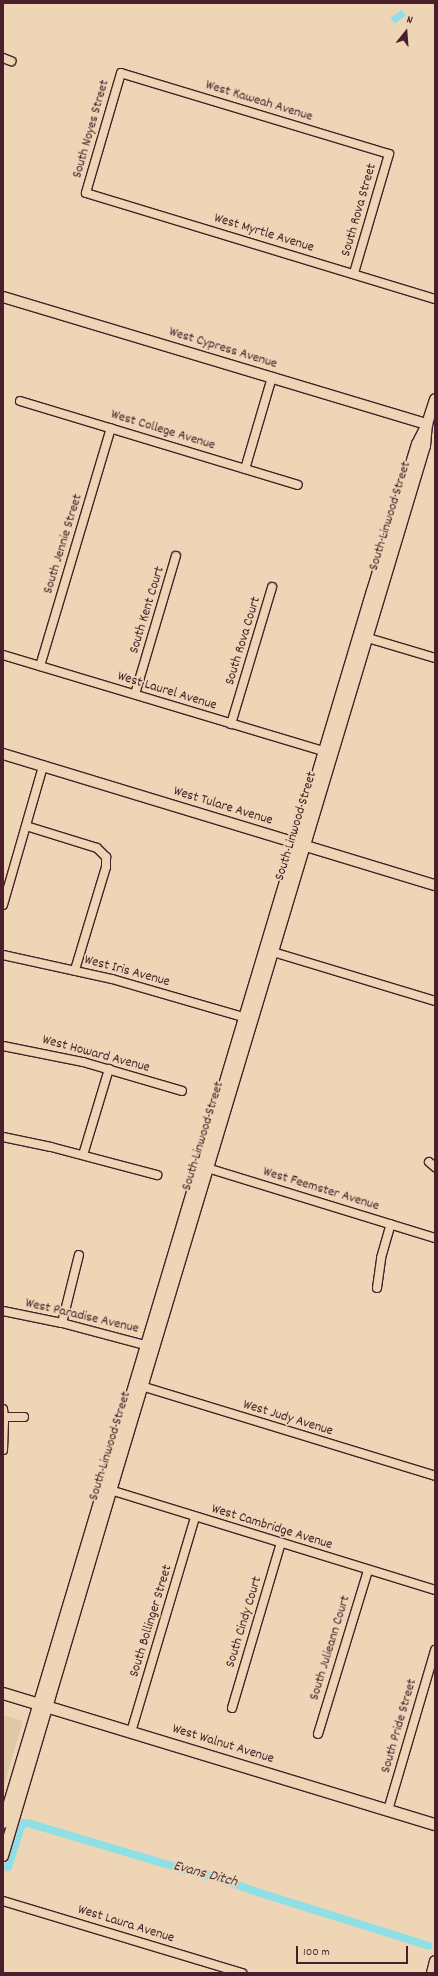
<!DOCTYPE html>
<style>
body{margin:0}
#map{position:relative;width:438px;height:1976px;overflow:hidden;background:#eed5b6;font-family:Dekko,sans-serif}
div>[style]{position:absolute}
.built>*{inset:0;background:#e0c7a6}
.water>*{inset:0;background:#8fe0e6;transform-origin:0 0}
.canal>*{height:8px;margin:-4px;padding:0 4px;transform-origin:4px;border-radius:4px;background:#8fe0e6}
.roads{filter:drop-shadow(1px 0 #4a1f2b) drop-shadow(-1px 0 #4a1f2b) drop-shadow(0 1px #4a1f2b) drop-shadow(0 -1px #4a1f2b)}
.minor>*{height:8px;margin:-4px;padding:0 4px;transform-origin:4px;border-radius:4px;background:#eed5b6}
.tertiary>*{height:10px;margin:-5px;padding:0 5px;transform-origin:5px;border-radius:5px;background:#eed5b6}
.secondary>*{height:11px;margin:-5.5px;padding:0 5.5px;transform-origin:5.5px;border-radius:5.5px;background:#eed5b6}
span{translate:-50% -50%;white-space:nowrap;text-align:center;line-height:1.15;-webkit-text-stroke:3.5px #eed5b6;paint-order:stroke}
.street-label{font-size:14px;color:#4a1f2b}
.water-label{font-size:15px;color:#543c47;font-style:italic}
.frame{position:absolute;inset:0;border:4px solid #4a1f2b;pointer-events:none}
.north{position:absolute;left:386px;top:12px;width:40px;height:40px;-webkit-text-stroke:3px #eed5b6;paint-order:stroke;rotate:17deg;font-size:11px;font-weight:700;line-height:16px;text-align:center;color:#4a1f2b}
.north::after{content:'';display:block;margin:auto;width:14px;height:18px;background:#4a1f2b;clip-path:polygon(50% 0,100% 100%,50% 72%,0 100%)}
.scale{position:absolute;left:296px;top:1946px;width:112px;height:18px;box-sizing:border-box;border:2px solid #4a1f2b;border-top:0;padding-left:5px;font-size:12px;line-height:14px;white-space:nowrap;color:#4a1f2b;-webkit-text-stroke:3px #eed5b6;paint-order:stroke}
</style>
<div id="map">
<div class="built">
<i style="clip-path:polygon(3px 1715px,23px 1721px,3px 1789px)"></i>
</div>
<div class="water">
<i style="left:402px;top:10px;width:7px;height:14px;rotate:56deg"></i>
</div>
<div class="canal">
<i style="left:8px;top:1867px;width:42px;rotate:-72deg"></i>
<i style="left:21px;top:1827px;width:5px;rotate:-53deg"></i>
<i style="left:24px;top:1823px;width:4px"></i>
<i style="left:28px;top:1823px;width:161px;rotate:16.6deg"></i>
<i style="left:182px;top:1869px;width:34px;rotate:14deg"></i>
<i style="left:215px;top:1877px;width:41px;rotate:19.7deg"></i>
<i style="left:254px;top:1891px;width:183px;rotate:17.4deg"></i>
</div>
<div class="roads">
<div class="minor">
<i style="left:3px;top:58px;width:9px;rotate:21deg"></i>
<i style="left:354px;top:273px;width:124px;rotate:-73.6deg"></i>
<i style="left:389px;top:154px;width:280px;rotate:-163.2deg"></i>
<i style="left:121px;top:73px;width:125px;rotate:106.3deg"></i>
<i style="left:86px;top:193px;width:365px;rotate:16.9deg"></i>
<i style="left:20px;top:401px;width:290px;rotate:16.8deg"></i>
<i style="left:245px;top:469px;width:96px;rotate:-73.6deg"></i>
<i style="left:368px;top:638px;width:70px;rotate:16.6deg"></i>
<i style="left:3px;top:655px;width:334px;rotate:16.7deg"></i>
<i style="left:40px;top:666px;width:248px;rotate:-73.4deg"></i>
<i style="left:135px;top:694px;width:144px;rotate:-73.5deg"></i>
<i style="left:231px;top:724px;width:143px;rotate:-73.3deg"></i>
<i style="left:26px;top:826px;width:74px;rotate:17.2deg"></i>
<i style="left:97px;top:848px;width:13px;rotate:45deg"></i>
<i style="left:106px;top:857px;width:10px;rotate:90deg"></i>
<i style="left:106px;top:867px;width:108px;rotate:106.8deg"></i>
<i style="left:3px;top:905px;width:145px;rotate:-73.9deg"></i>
<i style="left:273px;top:952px;width:169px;rotate:16.8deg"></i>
<i style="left:3px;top:955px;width:112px;rotate:12.4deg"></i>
<i style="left:112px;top:979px;width:136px;rotate:16.2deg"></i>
<i style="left:3px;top:1046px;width:82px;rotate:11.3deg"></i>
<i style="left:83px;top:1062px;width:103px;rotate:16.3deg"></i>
<i style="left:3px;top:1137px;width:49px;rotate:11.8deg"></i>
<i style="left:51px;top:1147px;width:110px;rotate:14.8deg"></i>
<i style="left:83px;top:1155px;width:90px;rotate:-73.2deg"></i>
<i style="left:429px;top:1162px;width:8px;rotate:40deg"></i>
<i style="left:204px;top:1167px;width:242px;rotate:17.1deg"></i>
<i style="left:377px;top:1288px;width:30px;rotate:-82deg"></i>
<i style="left:381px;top:1258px;width:35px;rotate:-74deg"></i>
<i style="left:3px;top:1311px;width:60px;rotate:11.5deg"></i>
<i style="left:62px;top:1323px;width:93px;rotate:14.9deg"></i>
<i style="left:62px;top:1323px;width:70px;rotate:-76deg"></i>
<i style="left:138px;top:1385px;width:311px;rotate:17deg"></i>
<i style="left:3px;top:1409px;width:8px;rotate:83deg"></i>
<i style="left:4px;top:1417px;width:20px"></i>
<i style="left:3px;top:1450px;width:33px;rotate:-88deg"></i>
<i style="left:107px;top:1489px;width:343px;rotate:17.1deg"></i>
<i style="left:232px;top:1708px;width:172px;rotate:-73.5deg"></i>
<i style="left:131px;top:1732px;width:224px;rotate:-73.4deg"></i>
<i style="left:318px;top:1734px;width:171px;rotate:-73deg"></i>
<i style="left:388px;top:1810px;width:167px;rotate:-73.6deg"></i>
<i style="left:3px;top:1901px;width:250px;rotate:16.8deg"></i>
</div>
<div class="tertiary">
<i style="left:3px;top:297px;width:443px;rotate:16.7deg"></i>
<i style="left:3px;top:754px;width:451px;rotate:16.9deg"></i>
<i style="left:3px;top:1823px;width:1286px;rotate:-73.33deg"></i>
<i style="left:372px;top:591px;width:154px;rotate:-73deg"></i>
<i style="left:417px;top:444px;width:22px;rotate:-63deg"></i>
<i style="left:427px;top:424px;width:26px;rotate:-72deg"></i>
<i style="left:3px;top:1856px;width:381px;rotate:-73.5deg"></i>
<i style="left:111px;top:1491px;width:1091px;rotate:-73.28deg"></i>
<i style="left:425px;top:446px;width:22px;rotate:-85deg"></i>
<i style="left:432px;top:1973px;width:12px;rotate:-76deg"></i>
</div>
<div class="secondary">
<i style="left:3px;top:1693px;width:451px;rotate:16.9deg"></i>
</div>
</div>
<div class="street-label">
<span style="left:259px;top:101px;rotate:17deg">West Kaweah Avenue</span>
<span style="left:91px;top:129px;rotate:-74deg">South Noyes Street</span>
<span style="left:359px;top:210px;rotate:-74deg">South Rova Street</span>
<span style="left:264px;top:233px;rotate:17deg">West Myrtle Avenue</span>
<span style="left:223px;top:348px;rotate:17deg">West Cypress Avenue</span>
<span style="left:163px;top:430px;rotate:17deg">West College Avenue</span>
<span style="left:390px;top:516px;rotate:-73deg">South Linwood Street</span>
<span style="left:63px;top:544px;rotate:-73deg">South Jennie Street</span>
<span style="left:147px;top:610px;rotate:-73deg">South Kent Court</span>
<span style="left:243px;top:641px;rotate:-73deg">South Rova Court</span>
<span style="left:167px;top:691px;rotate:17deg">West Laurel Avenue</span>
<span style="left:223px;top:806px;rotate:17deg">West Tulare Avenue</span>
<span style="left:296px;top:826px;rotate:-73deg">South Linwood Street</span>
<span style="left:127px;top:971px;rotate:15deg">West Iris Avenue</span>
<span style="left:96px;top:1054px;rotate:15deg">West Howard Avenue</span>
<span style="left:203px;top:1136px;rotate:-73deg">South Linwood Street</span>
<span style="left:321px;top:1189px;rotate:17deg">West Feemster Avenue</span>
<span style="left:82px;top:1316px;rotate:13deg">West Paradise Avenue</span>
<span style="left:288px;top:1418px;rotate:17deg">West Judy Avenue</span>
<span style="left:110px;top:1446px;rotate:-73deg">South Linwood Street</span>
<span style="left:272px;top:1527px;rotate:17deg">West Cambridge Avenue</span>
<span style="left:151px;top:1621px;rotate:-73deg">South Bollinger Street</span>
<span style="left:244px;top:1622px;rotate:-73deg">South Cindy Court</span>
<span style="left:330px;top:1648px;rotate:-73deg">South Julieann Court</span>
<span style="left:399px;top:1726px;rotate:-74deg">South Pride Street</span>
<span style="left:223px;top:1744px;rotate:17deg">West Walnut Avenue</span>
<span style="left:126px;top:1924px;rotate:17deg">West Laura Avenue</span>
</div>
<div class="water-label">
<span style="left:205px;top:1875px;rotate:15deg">Evans Ditch</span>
</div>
<div class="frame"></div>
<div class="north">N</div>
<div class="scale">100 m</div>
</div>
